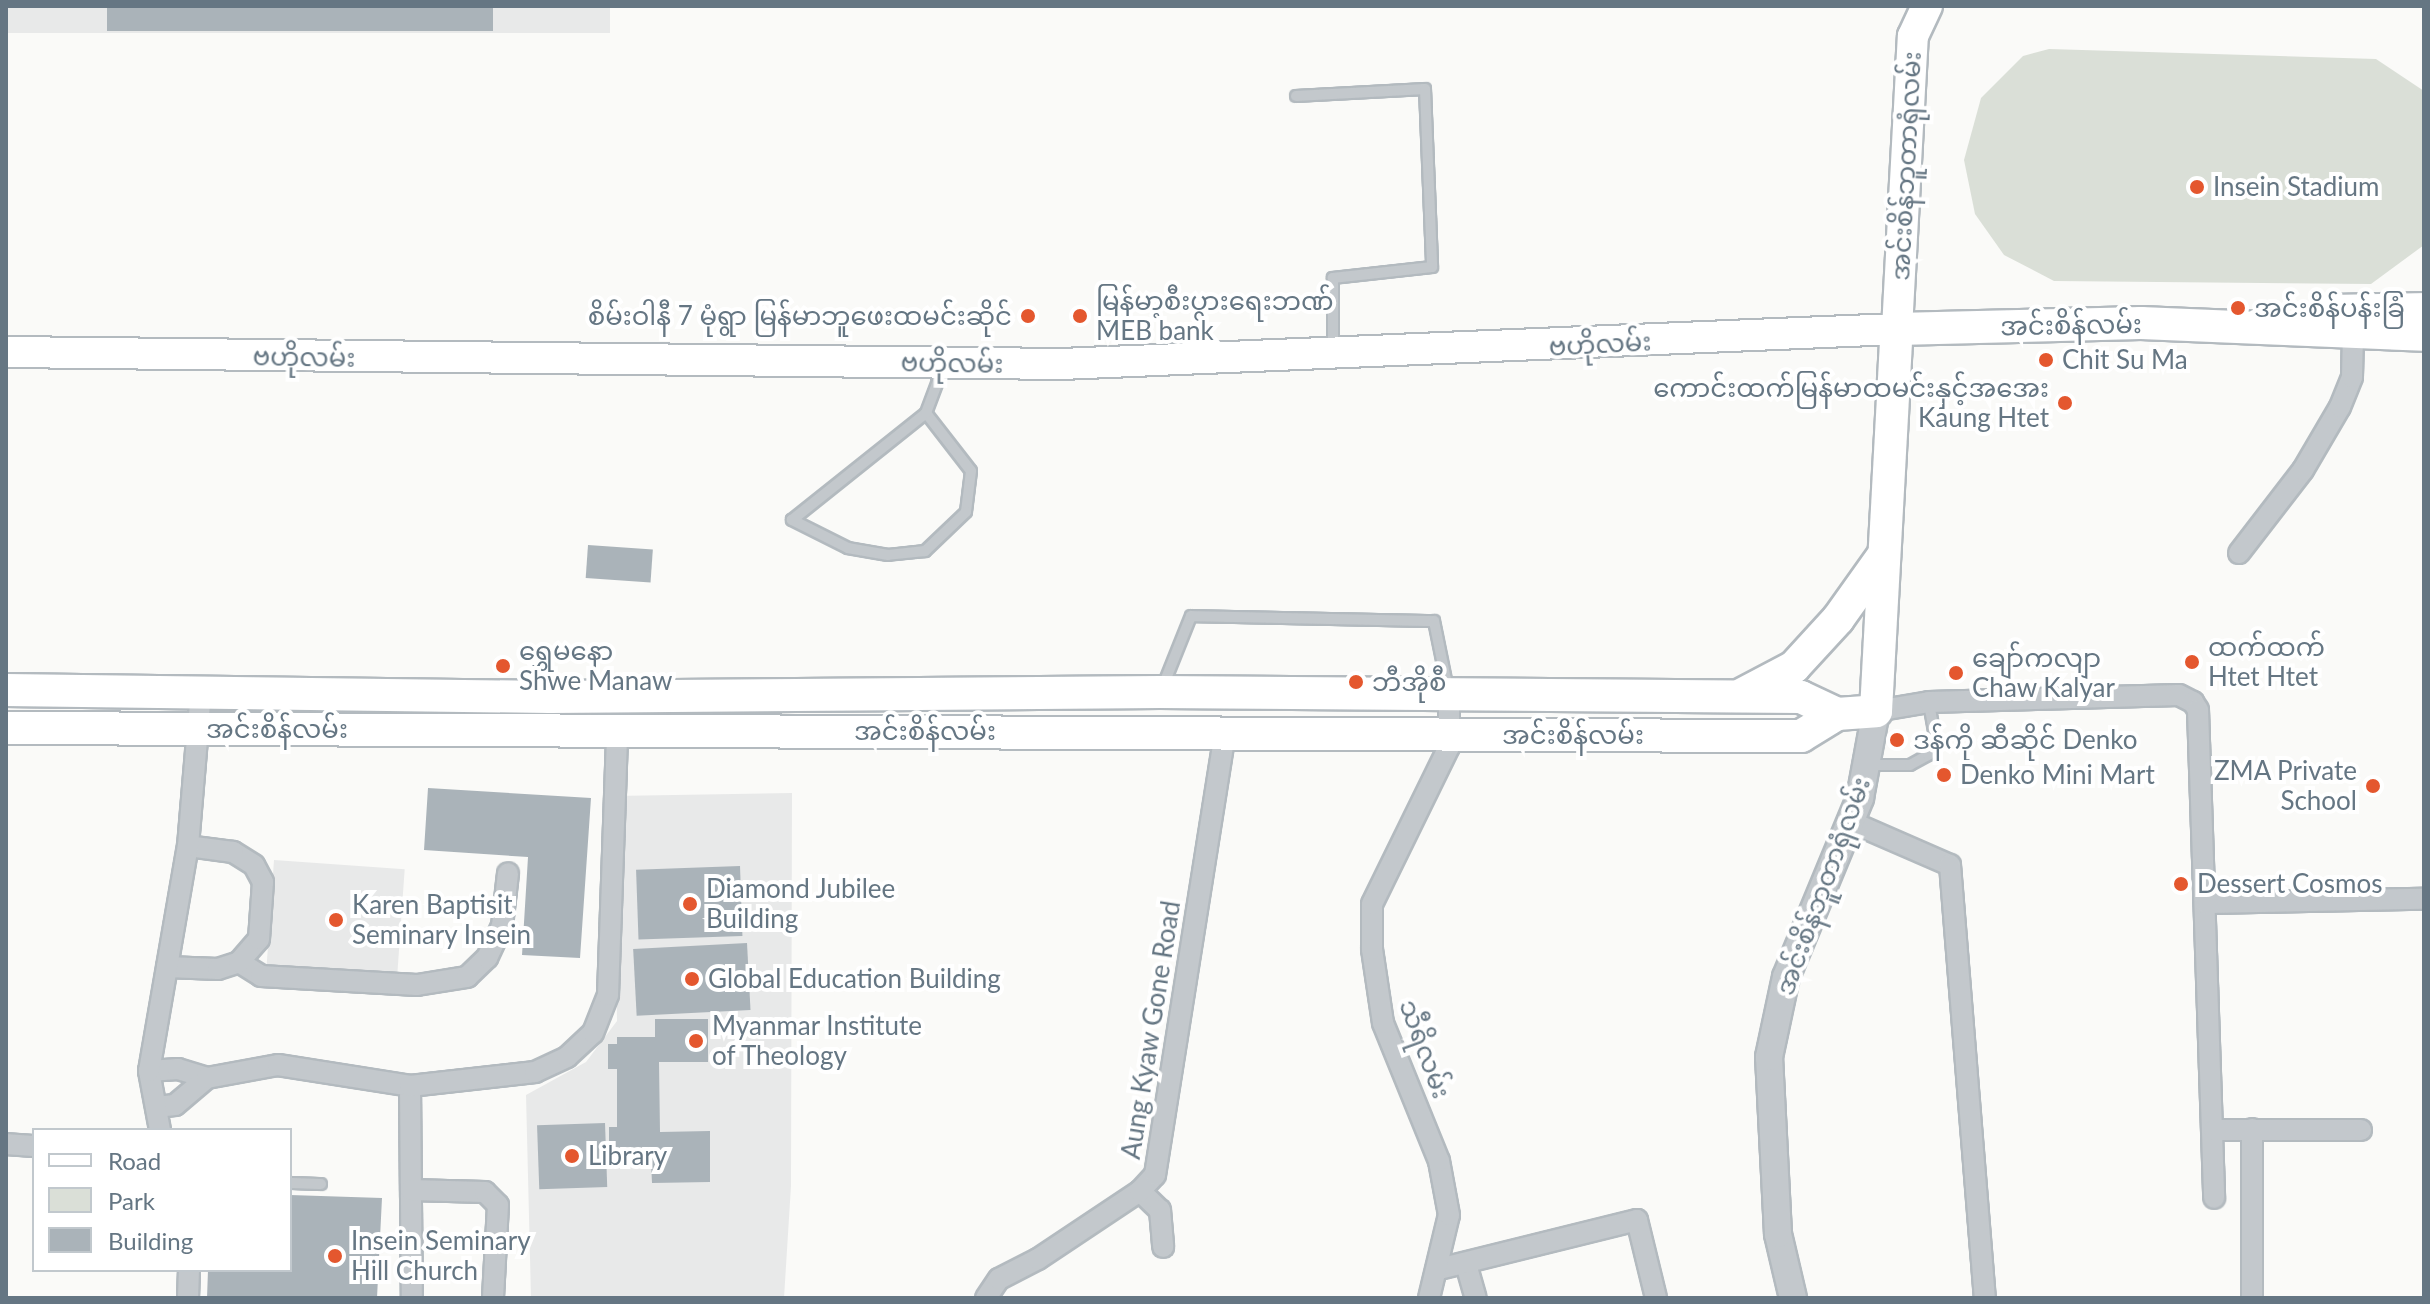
<!DOCTYPE html>
<meta charset="utf-8">
<style>
body{margin:0}
#map{position:relative;width:2430px;height:1304px;overflow:hidden;background:#fafaf8;font-family:Lato,"Noto Sans Myanmar",sans-serif}
div>[style]{position:absolute}
.built>*{inset:0;background:#e8e9e9;transform-origin:0 0}
.green>*{inset:0;background:#dadfd7}
.building>*{inset:0;background:#aab3b9;transform-origin:0 0}
.roads{filter:drop-shadow(2px 0 #b3babf) drop-shadow(-2px 0 #b3babf) drop-shadow(0 2px #b3babf) drop-shadow(0 -2px #b3babf)}
.service>*{height:10px;margin:-5px;padding:0 5px;transform-origin:5px;border-radius:5px;background:#c3c8cc}
.minor>*{height:20px;margin:-10px;padding:0 10px;transform-origin:10px;border-radius:10px;background:#c3c8cc}
.tertiary>*{height:26px;margin:-13px;padding:0 13px;transform-origin:13px;border-radius:13px;background:#c3c8cc}
.secondary>*{height:30px;margin:-15px;padding:0 15px;transform-origin:15px;border-radius:15px;background:#fff}
.primary>*{height:32px;margin:-16px;padding:0 16px;transform-origin:16px;border-radius:16px;background:#fff}
.dots>*{width:22px;height:22px;translate:-50% -50%;box-sizing:border-box;border:4px solid #fff;border-radius:50%}
span{translate:-50% -50%;white-space:nowrap;text-align:center;line-height:1.15;-webkit-text-stroke:8px #fff;paint-order:stroke}
.street-label{font-size:26px;color:#657683}
.poi-label{font-size:26px;color:#657683}
.left{translate:0 -50%;text-align:left}
.right{translate:-100% -50%;text-align:right}
.frame{position:absolute;inset:0;border:8px solid #657683;pointer-events:none}
.legend{position:absolute;left:32px;top:1128px;width:260px;height:144px;box-sizing:border-box;background:#fff;border:2px solid #c1c8cd;margin:0;padding:10px 14px;list-style:none;font-size:24px;color:#657683}
.legend li{display:flex;align-items:center;gap:16px;height:40px}
.legend b{width:40px;border:2px solid #c1c8cd}
</style>
<div id="map">
<div class="built">
<i style="left:6px;top:6px;width:604px;height:27px"></i>
<i style="clip-path:polygon(792px 793px,791px 1186px,784px 1298px,531px 1298px,526px 1095px,586px 1062px,617px 1021px,614px 796px)"></i>
<i style="left:274px;top:860px;width:131px;height:110px;rotate:4deg"></i>
</div>
<div class="green">
<i style="clip-path:polygon(2049px 49px,2376px 59px,2424px 91px,2424px 245px,2371px 284px,2054px 281px,2004px 255px,1975px 214px,1964px 160px,1981px 98px,2023px 56px)"></i>
</div>
<div class="building">
<i style="left:107px;top:6px;width:386px;height:25px"></i>
<i style="left:588px;top:545px;width:65px;height:33px;rotate:4deg"></i>
<i style="clip-path:polygon(428px 788px,591px 798px,580px 958px,522px 955px,528px 857px,424px 850px)"></i>
<i style="left:740px;top:866px;width:70px;height:104px;rotate:88deg"></i>
<i style="left:747px;top:943px;width:67px;height:114px;rotate:87deg"></i>
<i style="clip-path:polygon(655px 1019px,708px 1019px,708px 1062px,659px 1062px,660px 1132px,710px 1131px,710px 1182px,652px 1183px,651px 1162px,616px 1162px,616px 1153px,609px 1154px,609px 1127px,617px 1127px,617px 1069px,608px 1069px,608px 1044px,617px 1044px,617px 1037px,655px 1037px)"></i>
<i style="left:605px;top:1123px;width:64px;height:68px;rotate:88deg"></i>
<i style="clip-path:polygon(290px 1195px,382px 1198px,377px 1298px,207px 1298px,208px 1270px,290px 1270px)"></i>
</div>
<div class="roads">
<div class="service">
<i style="left:1296px;top:96px;width:129px;rotate:-3.1deg"></i>
<i style="left:1425px;top:89px;width:178px;rotate:87.7deg"></i>
<i style="left:1432px;top:267px;width:100px;rotate:173.7deg"></i>
<i style="left:1333px;top:278px;width:71px;rotate:90deg"></i>
<i style="left:926px;top:413px;width:73px;rotate:52.2deg"></i>
<i style="left:971px;top:471px;width:41px;rotate:97deg"></i>
<i style="left:966px;top:512px;width:57px;rotate:136.4deg"></i>
<i style="left:925px;top:551px;width:37px;rotate:174deg"></i>
<i style="left:888px;top:555px;width:41px;rotate:-170.1deg"></i>
<i style="left:848px;top:548px;width:63px;rotate:-153.4deg"></i>
<i style="left:792px;top:520px;width:171px;rotate:-38.6deg"></i>
<i style="left:926px;top:413px;width:51px;rotate:-69.4deg"></i>
<i style="left:1163px;top:686px;width:75px;rotate:-68.2deg"></i>
<i style="left:1191px;top:616px;width:243px;rotate:1.2deg"></i>
<i style="left:1434px;top:621px;width:70px;rotate:78.5deg"></i>
<i style="left:1867px;top:765px;width:43px"></i>
<i style="left:1910px;top:765px;width:21px;rotate:-29deg"></i>
<i style="left:1928px;top:755px;width:19px;rotate:-69deg"></i>
<i style="left:1935px;top:737px;width:36px;rotate:-100deg"></i>
<i style="left:290px;top:1183px;width:31px;rotate:2deg"></i>
</div>
<div class="minor">
<i style="left:2239px;top:553px;width:105px;rotate:-52.4deg"></i>
<i style="left:2303px;top:470px;width:73px;rotate:-59.6deg"></i>
<i style="left:2340px;top:407px;width:32px;rotate:-68deg"></i>
<i style="left:2352px;top:377px;width:45px;rotate:-88.7deg"></i>
<i style="left:1876px;top:711px;width:54px;rotate:-9.6deg"></i>
<i style="left:1929px;top:702px;width:250px;rotate:-1.6deg"></i>
<i style="left:2179px;top:695px;width:16px;rotate:27deg"></i>
<i style="left:2193px;top:702px;width:9px;rotate:58deg"></i>
<i style="left:2198px;top:710px;width:488px;rotate:88.1deg"></i>
<i style="left:1851px;top:822px;width:108px;rotate:23.5deg"></i>
<i style="left:1950px;top:865px;width:434px;rotate:85.4deg"></i>
<i style="left:2206px;top:903px;width:218px;rotate:-1.1deg"></i>
<i style="left:239px;top:962px;width:26px;rotate:32deg"></i>
<i style="left:261px;top:976px;width:156px;rotate:3.3deg"></i>
<i style="left:417px;top:985px;width:51px;rotate:-9.1deg"></i>
<i style="left:467px;top:977px;width:28px;rotate:-44deg"></i>
<i style="left:487px;top:958px;width:35px;rotate:-65deg"></i>
<i style="left:502px;top:926px;width:53px;rotate:-83.5deg"></i>
<i style="left:167px;top:967px;width:51px;rotate:2.2deg"></i>
<i style="left:218px;top:969px;width:22px;rotate:-18deg"></i>
<i style="left:239px;top:962px;width:30px;rotate:-49deg"></i>
<i style="left:259px;top:939px;width:57px;rotate:-86deg"></i>
<i style="left:263px;top:882px;width:19px;rotate:-118deg"></i>
<i style="left:254px;top:865px;width:25px;rotate:-148deg"></i>
<i style="left:233px;top:852px;width:45px;rotate:-172.4deg"></i>
<i style="left:149px;top:1071px;width:29px;rotate:-4deg"></i>
<i style="left:178px;top:1069px;width:30px;rotate:17deg"></i>
<i style="left:410px;top:1086px;width:212px;rotate:89.5deg"></i>
<i style="left:156px;top:1107px;width:19px;rotate:-6deg"></i>
<i style="left:175px;top:1105px;width:42px;rotate:-40.2deg"></i>
<i style="left:207px;top:1078px;width:72px;rotate:-10.4deg"></i>
<i style="left:278px;top:1065px;width:134px;rotate:9deg"></i>
<i style="left:410px;top:1086px;width:126px;rotate:-6.4deg"></i>
<i style="left:535px;top:1072px;width:35px;rotate:-25deg"></i>
<i style="left:567px;top:1057px;width:35px;rotate:-43deg"></i>
<i style="left:593px;top:1033px;width:41px;rotate:-68.5deg"></i>
<i style="left:608px;top:995px;width:264px;rotate:-88deg"></i>
<i style="left:160px;top:1130px;width:60px;rotate:-100.6deg"></i>
<i style="left:149px;top:1071px;width:228px;rotate:-80.2deg"></i>
<i style="left:188px;top:846px;width:156px;rotate:-85.2deg"></i>
<i style="left:2214px;top:1130px;width:147px"></i>
<i style="left:6px;top:1144px;width:28px;rotate:4deg"></i>
<i style="left:411px;top:1190px;width:74px;rotate:1.5deg"></i>
<i style="left:485px;top:1192px;width:18px;rotate:45deg"></i>
<i style="left:498px;top:1205px;width:93px;rotate:93.1deg"></i>
<i style="left:1140px;top:1191px;width:28px;rotate:44deg"></i>
<i style="left:1160px;top:1210px;width:37px;rotate:85deg"></i>
<i style="left:1466px;top:1264px;width:35px;rotate:74deg"></i>
<i style="left:1439px;top:1269px;width:204px;rotate:-13.9deg"></i>
<i style="left:1637px;top:1220px;width:80px;rotate:76.3deg"></i>
<i style="left:188px;top:1298px;width:28px;rotate:-88deg"></i>
<i style="left:986px;top:1298px;width:23px;rotate:-56deg"></i>
<i style="left:999px;top:1279px;width:44px;rotate:-27.1deg"></i>
<i style="left:1038px;top:1259px;width:123px;rotate:-33.7deg"></i>
<i style="left:1140px;top:1191px;width:22px;rotate:-47deg"></i>
<i style="left:1155px;top:1175px;width:449px;rotate:-81deg"></i>
<i style="left:1429px;top:1298px;width:85px;rotate:-76.5deg"></i>
<i style="left:1449px;top:1215px;width:55px;rotate:-100.5deg"></i>
<i style="left:1439px;top:1161px;width:149px;rotate:-112.1deg"></i>
<i style="left:1383px;top:1023px;width:75px;rotate:-98.5deg"></i>
<i style="left:1372px;top:949px;width:45px;rotate:-90deg"></i>
<i style="left:1372px;top:904px;width:175px;rotate:-63.9deg"></i>
<i style="left:1449px;top:747px;width:51px;rotate:-90deg"></i>
<i style="left:2252px;top:1298px;width:169px;rotate:-90deg"></i>
</div>
<div class="tertiary">
<i style="left:1793px;top:1298px;width:66px;rotate:-103.2deg"></i>
<i style="left:1778px;top:1234px;width:177px;rotate:-92.9deg"></i>
<i style="left:1769px;top:1057px;width:82px;rotate:-78deg"></i>
<i style="left:1786px;top:977px;width:194px;rotate:-67.5deg"></i>
<i style="left:1860px;top:798px;width:88px;rotate:-79.6deg"></i>
</div>
<div class="secondary">
<i style="left:6px;top:352px;width:1055px;rotate:0.65deg"></i>
<i style="left:1061px;top:364px;width:837px;rotate:-2.4deg"></i>
<i style="left:1897px;top:329px;width:293px;rotate:-86.9deg"></i>
<i style="left:1913px;top:36px;width:33px;rotate:-65deg"></i>
</div>
<div class="primary">
<i style="left:2321px;top:318px;width:17px;rotate:-25deg"></i>
<i style="left:2336px;top:311px;width:88px;rotate:-1.3deg"></i>
<i style="left:6px;top:690px;width:544px;rotate:0.74deg"></i>
<i style="left:550px;top:697px;width:610px;rotate:-0.47deg"></i>
<i style="left:1160px;top:692px;width:641px;rotate:0.45deg"></i>
<i style="left:1801px;top:697px;width:40px;rotate:25deg"></i>
<i style="left:1743px;top:694px;width:58px;rotate:-27.9deg"></i>
<i style="left:1794px;top:667px;width:65px;rotate:-47.5deg"></i>
<i style="left:1838px;top:619px;width:77px;rotate:-54.5deg"></i>
<i style="left:6px;top:728px;width:1795px;rotate:0.26deg"></i>
<i style="left:1801px;top:736px;width:42px;rotate:-31.4deg"></i>
<i style="left:1837px;top:714px;width:39px;rotate:-4deg"></i>
<i style="left:1876px;top:711px;width:383px;rotate:-86.9deg"></i>
<i style="left:1897px;top:329px;width:244px;rotate:-1.4deg"></i>
<i style="left:2141px;top:323px;width:283px;rotate:2.4deg"></i>
</div>
</div>
<div class="dots">
<i style="left:2197px;top:187px;background:#e4572e"></i>
<i style="left:2238px;top:308px;background:#e4572e"></i>
<i style="left:1028px;top:316px;background:#e4572e"></i>
<i style="left:1080px;top:316px;background:#e4572e"></i>
<i style="left:2046px;top:360px;background:#e4572e"></i>
<i style="left:2065px;top:403px;background:#e4572e"></i>
<i style="left:2192px;top:662px;background:#e4572e"></i>
<i style="left:503px;top:666px;background:#e4572e"></i>
<i style="left:1956px;top:673px;background:#e4572e"></i>
<i style="left:1356px;top:682px;background:#e4572e"></i>
<i style="left:1897px;top:740px;background:#e4572e"></i>
<i style="left:1944px;top:775px;background:#e4572e"></i>
<i style="left:2373px;top:786px;background:#e4572e"></i>
<i style="left:2181px;top:884px;background:#e4572e"></i>
<i style="left:690px;top:904px;background:#e4572e"></i>
<i style="left:336px;top:920px;background:#e4572e"></i>
<i style="left:692px;top:979px;background:#e4572e"></i>
<i style="left:696px;top:1041px;background:#e4572e"></i>
<i style="left:572px;top:1156px;background:#e4572e"></i>
<i style="left:335px;top:1256px;background:#e4572e"></i>
</div>
<div class="street-label">
<span style="left:1906px;top:166px;rotate:-87deg">အင်းစိန်ဘူတာရုံလမ်း</span>
<span style="left:2071px;top:325px;rotate:-1deg">အင်းစိန်လမ်း</span>
<span style="left:1600px;top:344px;rotate:-3deg">ဗဟိုလမ်း</span>
<span style="left:304px;top:357px;rotate:1deg">ဗဟိုလမ်း</span>
<span style="left:952px;top:363px;rotate:1deg">ဗဟိုလမ်း</span>
<span style="left:277px;top:729px">အင်းစိန်လမ်း</span>
<span style="left:925px;top:731px">အင်းစိန်လမ်း</span>
<span style="left:1573px;top:735px">အင်းစိန်လမ်း</span>
<span style="left:1823px;top:886px;rotate:-70deg">အင်းစိန်ဘူတာရုံလမ်း</span>
<span style="left:1151px;top:1030px;rotate:-81deg">Aung Kyaw Gone Road</span>
<span style="left:1425px;top:1049px;rotate:70deg">သီရိလမ်း</span>
</div>
<div class="poi-label">
<span class="left" style="left:2213px;top:187px">Insein Stadium</span>
<span class="left" style="left:1096px;top:316px">မြန်မာ့စီးပွားရေးဘဏ်<br>MEB bank</span>
<span class="left" style="left:2254px;top:308px">အင်းစိန်ပန်းခြံ</span>
<span class="right" style="left:1012px;top:316px">စိမ်းဝါနီ 7 မုံရွာ မြန်မာဘူဖေးထမင်းဆိုင်</span>
<span class="left" style="left:2062px;top:360px">Chit Su Ma</span>
<span class="right" style="left:2049px;top:403px">ကောင်းထက်မြန်မာထမင်းနှင့်အအေး<br>Kaung Htet</span>
<span class="left" style="left:2208px;top:662px">ထက်ထက်<br>Htet Htet</span>
<span class="left" style="left:519px;top:666px">ရွှေမနော<br>Shwe Manaw</span>
<span class="left" style="left:1972px;top:673px">ချော်ကလျာ<br>Chaw Kalyar</span>
<span class="left" style="left:1372px;top:682px">ဘီအိုစီ</span>
<span class="left" style="left:1913px;top:740px">ဒန်ကို ဆီဆိုင် Denko</span>
<span class="right" style="left:2357px;top:786px">ZMA Private<br>School</span>
<span class="left" style="left:1960px;top:775px">Denko Mini Mart</span>
<span class="left" style="left:2197px;top:884px">Dessert Cosmos</span>
<span class="left" style="left:706px;top:904px">Diamond Jubilee<br>Building</span>
<span class="left" style="left:352px;top:920px">Karen Baptisit<br>Seminary Insein</span>
<span class="left" style="left:708px;top:979px">Global Education Building</span>
<span class="left" style="left:712px;top:1041px">Myanmar Institute<br>of Theology</span>
<span class="left" style="left:588px;top:1156px">Library</span>
<span class="left" style="left:351px;top:1256px">Insein Seminary<br>Hill Church</span>
</div>
<div class="frame"></div>
<ul class="legend">
<li><b style="height:10px;background:#fff"></b>Road</li>
<li><b style="height:22px;background:#dadfd7"></b>Park</li>
<li><b style="height:22px;background:#aab3b9"></b>Building</li>
</ul>
</div>
